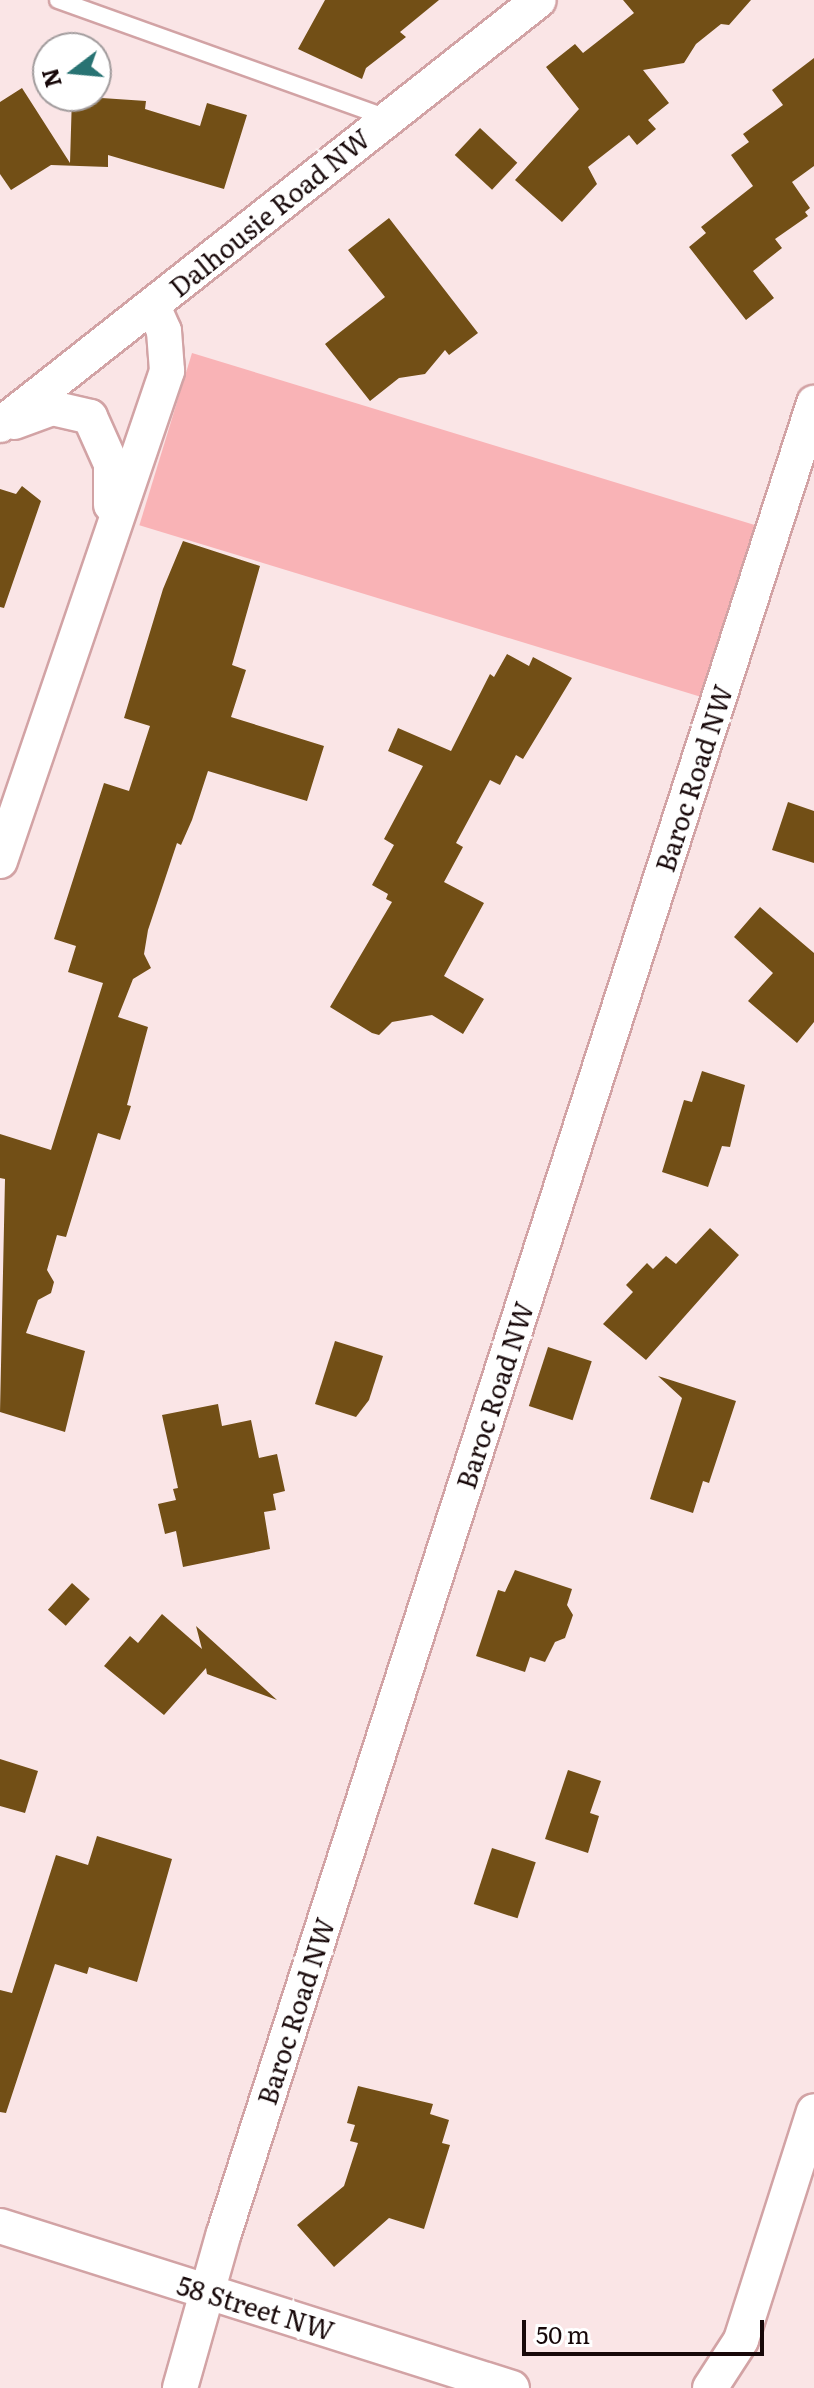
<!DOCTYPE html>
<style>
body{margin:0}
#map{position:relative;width:814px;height:2388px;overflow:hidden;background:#fae5e6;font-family:Literata,serif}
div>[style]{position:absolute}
.green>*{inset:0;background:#f9b3b6;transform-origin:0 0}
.building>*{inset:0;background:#724f16;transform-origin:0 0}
.roads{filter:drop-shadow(2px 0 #d2a3a5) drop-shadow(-2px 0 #d2a3a5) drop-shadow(0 2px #d2a3a5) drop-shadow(0 -2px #d2a3a5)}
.lane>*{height:16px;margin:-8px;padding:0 8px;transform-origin:8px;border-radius:8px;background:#fff}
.street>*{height:34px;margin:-17px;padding:0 17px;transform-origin:17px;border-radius:17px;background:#fff}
span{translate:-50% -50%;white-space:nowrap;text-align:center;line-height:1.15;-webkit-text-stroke:8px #fff;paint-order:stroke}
.street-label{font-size:26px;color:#170809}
.north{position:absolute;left:32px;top:32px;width:80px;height:80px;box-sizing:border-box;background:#fff;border:2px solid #a29c9d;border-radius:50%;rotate:254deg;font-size:22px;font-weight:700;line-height:32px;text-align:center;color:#170809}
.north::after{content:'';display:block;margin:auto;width:28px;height:36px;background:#287373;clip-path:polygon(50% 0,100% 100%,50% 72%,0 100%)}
.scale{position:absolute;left:522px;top:2320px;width:242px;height:36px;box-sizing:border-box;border:4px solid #170809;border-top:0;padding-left:10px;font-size:24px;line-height:28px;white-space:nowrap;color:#170809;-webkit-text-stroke:6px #fff;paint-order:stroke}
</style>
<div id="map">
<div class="green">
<i style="left:192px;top:353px;width:591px;height:180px;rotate:17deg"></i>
</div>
<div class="building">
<i style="clip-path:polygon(325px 0,439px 0,400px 32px,406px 37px,366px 68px,362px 79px,298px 49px)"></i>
<i style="clip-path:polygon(623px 0,751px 0,729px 25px,721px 24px,696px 44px,684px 63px,643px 70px,669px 103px,648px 120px,656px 129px,637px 145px,629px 135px,588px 167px,597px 184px,562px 222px,515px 180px,579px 109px,546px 67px,575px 44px,583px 53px,634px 13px)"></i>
<i style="clip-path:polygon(814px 58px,814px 166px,792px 182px,810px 208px,805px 212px,808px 216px,775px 239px,782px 248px,753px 271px,774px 298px,746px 320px,689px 247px,706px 233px,701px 227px,753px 186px,731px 155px,749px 142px,743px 134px,783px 105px,772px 90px)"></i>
<i style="clip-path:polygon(22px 88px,70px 163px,72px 96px,146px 101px,145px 109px,200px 126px,207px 103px,247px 115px,224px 189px,108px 155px,108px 167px,51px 165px,11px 190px,0 174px,0 102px)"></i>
<i style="left:480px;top:128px;width:51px;height:37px;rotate:43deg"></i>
<i style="clip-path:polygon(389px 218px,478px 333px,449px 355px,445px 350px,425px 374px,399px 378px,370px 401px,325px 344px,385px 297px,348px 250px)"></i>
<i style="clip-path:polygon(22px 486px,41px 501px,4px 608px,0 607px,0 489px,16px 494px)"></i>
<i style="clip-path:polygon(183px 541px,260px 566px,232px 665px,246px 670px,231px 717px,324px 746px,307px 801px,208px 771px,192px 820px,181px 845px,177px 843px,148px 930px,144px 954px,151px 968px,133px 979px,118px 1017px,148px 1027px,127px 1105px,131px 1106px,120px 1140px,98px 1133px,66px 1237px,57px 1235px,47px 1270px,54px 1282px,51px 1293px,38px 1300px,26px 1333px,85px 1351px,65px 1432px,0 1412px,5px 1179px,0 1178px,0 1134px,51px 1150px,103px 983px,68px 972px,76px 946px,54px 939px,104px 783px,129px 791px,150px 726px,124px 718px,163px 589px)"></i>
<i style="clip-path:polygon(507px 654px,529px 666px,533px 657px,572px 678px,523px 759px,516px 755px,500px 785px,490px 780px,456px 843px,463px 847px,444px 882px,484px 903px,444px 976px,484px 999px,463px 1034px,432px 1015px,392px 1022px,379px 1035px,372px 1033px,330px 1007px,392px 902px,386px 899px,388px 894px,372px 885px,394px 845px,384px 839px,423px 766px,388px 751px,398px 728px,451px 751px,490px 674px,494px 677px)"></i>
<i style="clip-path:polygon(788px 802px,814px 811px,814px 863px,772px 850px)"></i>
<i style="clip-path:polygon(760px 907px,814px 953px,814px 1022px,797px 1043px,748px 1001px,773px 973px,734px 937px)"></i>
<i style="clip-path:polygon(702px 1071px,745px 1085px,730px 1147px,722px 1146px,708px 1187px,662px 1172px,684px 1100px,692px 1102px)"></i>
<i style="clip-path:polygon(710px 1228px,739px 1255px,646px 1360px,603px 1324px,633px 1292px,626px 1285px,647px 1263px,653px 1269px,666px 1256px,676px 1264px)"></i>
<i style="clip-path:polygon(335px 1341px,383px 1356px,369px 1400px,356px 1417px,315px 1404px)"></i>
<i style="left:548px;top:1347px;width:46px;height:62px;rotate:18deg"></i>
<i style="clip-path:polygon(658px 1376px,736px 1401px,709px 1483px,703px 1481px,693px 1513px,650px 1499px,682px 1398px)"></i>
<i style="clip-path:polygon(218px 1404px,222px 1426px,251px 1420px,259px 1458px,277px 1454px,285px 1491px,273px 1494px,276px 1510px,264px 1512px,270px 1549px,183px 1567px,176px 1531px,165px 1534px,158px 1504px,176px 1500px,173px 1489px,178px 1488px,162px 1415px)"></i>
<i style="clip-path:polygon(515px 1570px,572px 1589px,567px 1605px,573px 1615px,565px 1638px,555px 1642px,545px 1662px,530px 1657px,525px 1672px,476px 1656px,498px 1590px,505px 1592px)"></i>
<i style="left:72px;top:1583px;width:24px;height:36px;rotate:42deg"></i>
<i style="clip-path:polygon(162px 1614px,202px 1649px,196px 1626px,277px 1700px,207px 1674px,206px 1668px,164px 1715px,104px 1666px,130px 1636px,138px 1643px)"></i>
<i style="clip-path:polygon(0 1759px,38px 1771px,25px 1813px,0 1806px)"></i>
<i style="clip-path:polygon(568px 1770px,601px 1781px,590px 1813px,599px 1816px,588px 1853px,545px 1839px)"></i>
<i style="clip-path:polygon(97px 1836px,172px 1859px,137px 1982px,89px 1967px,87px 1974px,55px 1964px,6px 2113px,0 2112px,0 1990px,12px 1993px,56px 1855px,88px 1865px)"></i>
<i style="left:492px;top:1848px;width:46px;height:59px;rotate:18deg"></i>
<i style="clip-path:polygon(358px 2086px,433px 2104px,430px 2114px,449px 2120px,442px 2143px,450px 2145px,424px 2229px,389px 2218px,334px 2267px,297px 2225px,344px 2186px,358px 2143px,350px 2141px,355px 2125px,347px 2123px)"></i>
</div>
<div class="roads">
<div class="lane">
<i style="left:58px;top:0;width:350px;rotate:19.7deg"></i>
</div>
<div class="street">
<i style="left:14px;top:422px;width:40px;rotate:-20.2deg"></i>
<i style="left:52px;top:408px;width:39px;rotate:13deg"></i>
<i style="left:90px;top:417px;width:51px;rotate:65.9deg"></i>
<i style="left:111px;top:464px;width:41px;rotate:90deg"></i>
<i style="left:0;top:425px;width:686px;rotate:-38.26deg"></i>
<i style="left:0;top:861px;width:518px;rotate:-71.18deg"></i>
<i style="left:167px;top:371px;width:40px;rotate:-94.3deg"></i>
<i style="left:164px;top:331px;width:27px;rotate:-114deg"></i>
<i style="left:0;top:2226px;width:537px;rotate:17.56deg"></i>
<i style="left:180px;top:2388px;width:161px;rotate:-74.2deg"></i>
<i style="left:224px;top:2233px;width:1923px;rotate:-72.13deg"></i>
<i style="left:710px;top:2388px;width:57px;rotate:-57.1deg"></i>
<i style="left:741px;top:2340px;width:240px;rotate:-72.3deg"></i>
</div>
</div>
<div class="street-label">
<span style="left:269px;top:212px;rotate:-39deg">Dalhousie Road NW</span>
<span style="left:693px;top:778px;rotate:-72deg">Baroc Road NW</span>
<span style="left:494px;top:1395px;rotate:-72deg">Baroc Road NW</span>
<span style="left:295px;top:2011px;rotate:-72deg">Baroc Road NW</span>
<span style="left:256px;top:2307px;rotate:17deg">58 Street NW</span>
</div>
<div class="north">N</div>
<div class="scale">50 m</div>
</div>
